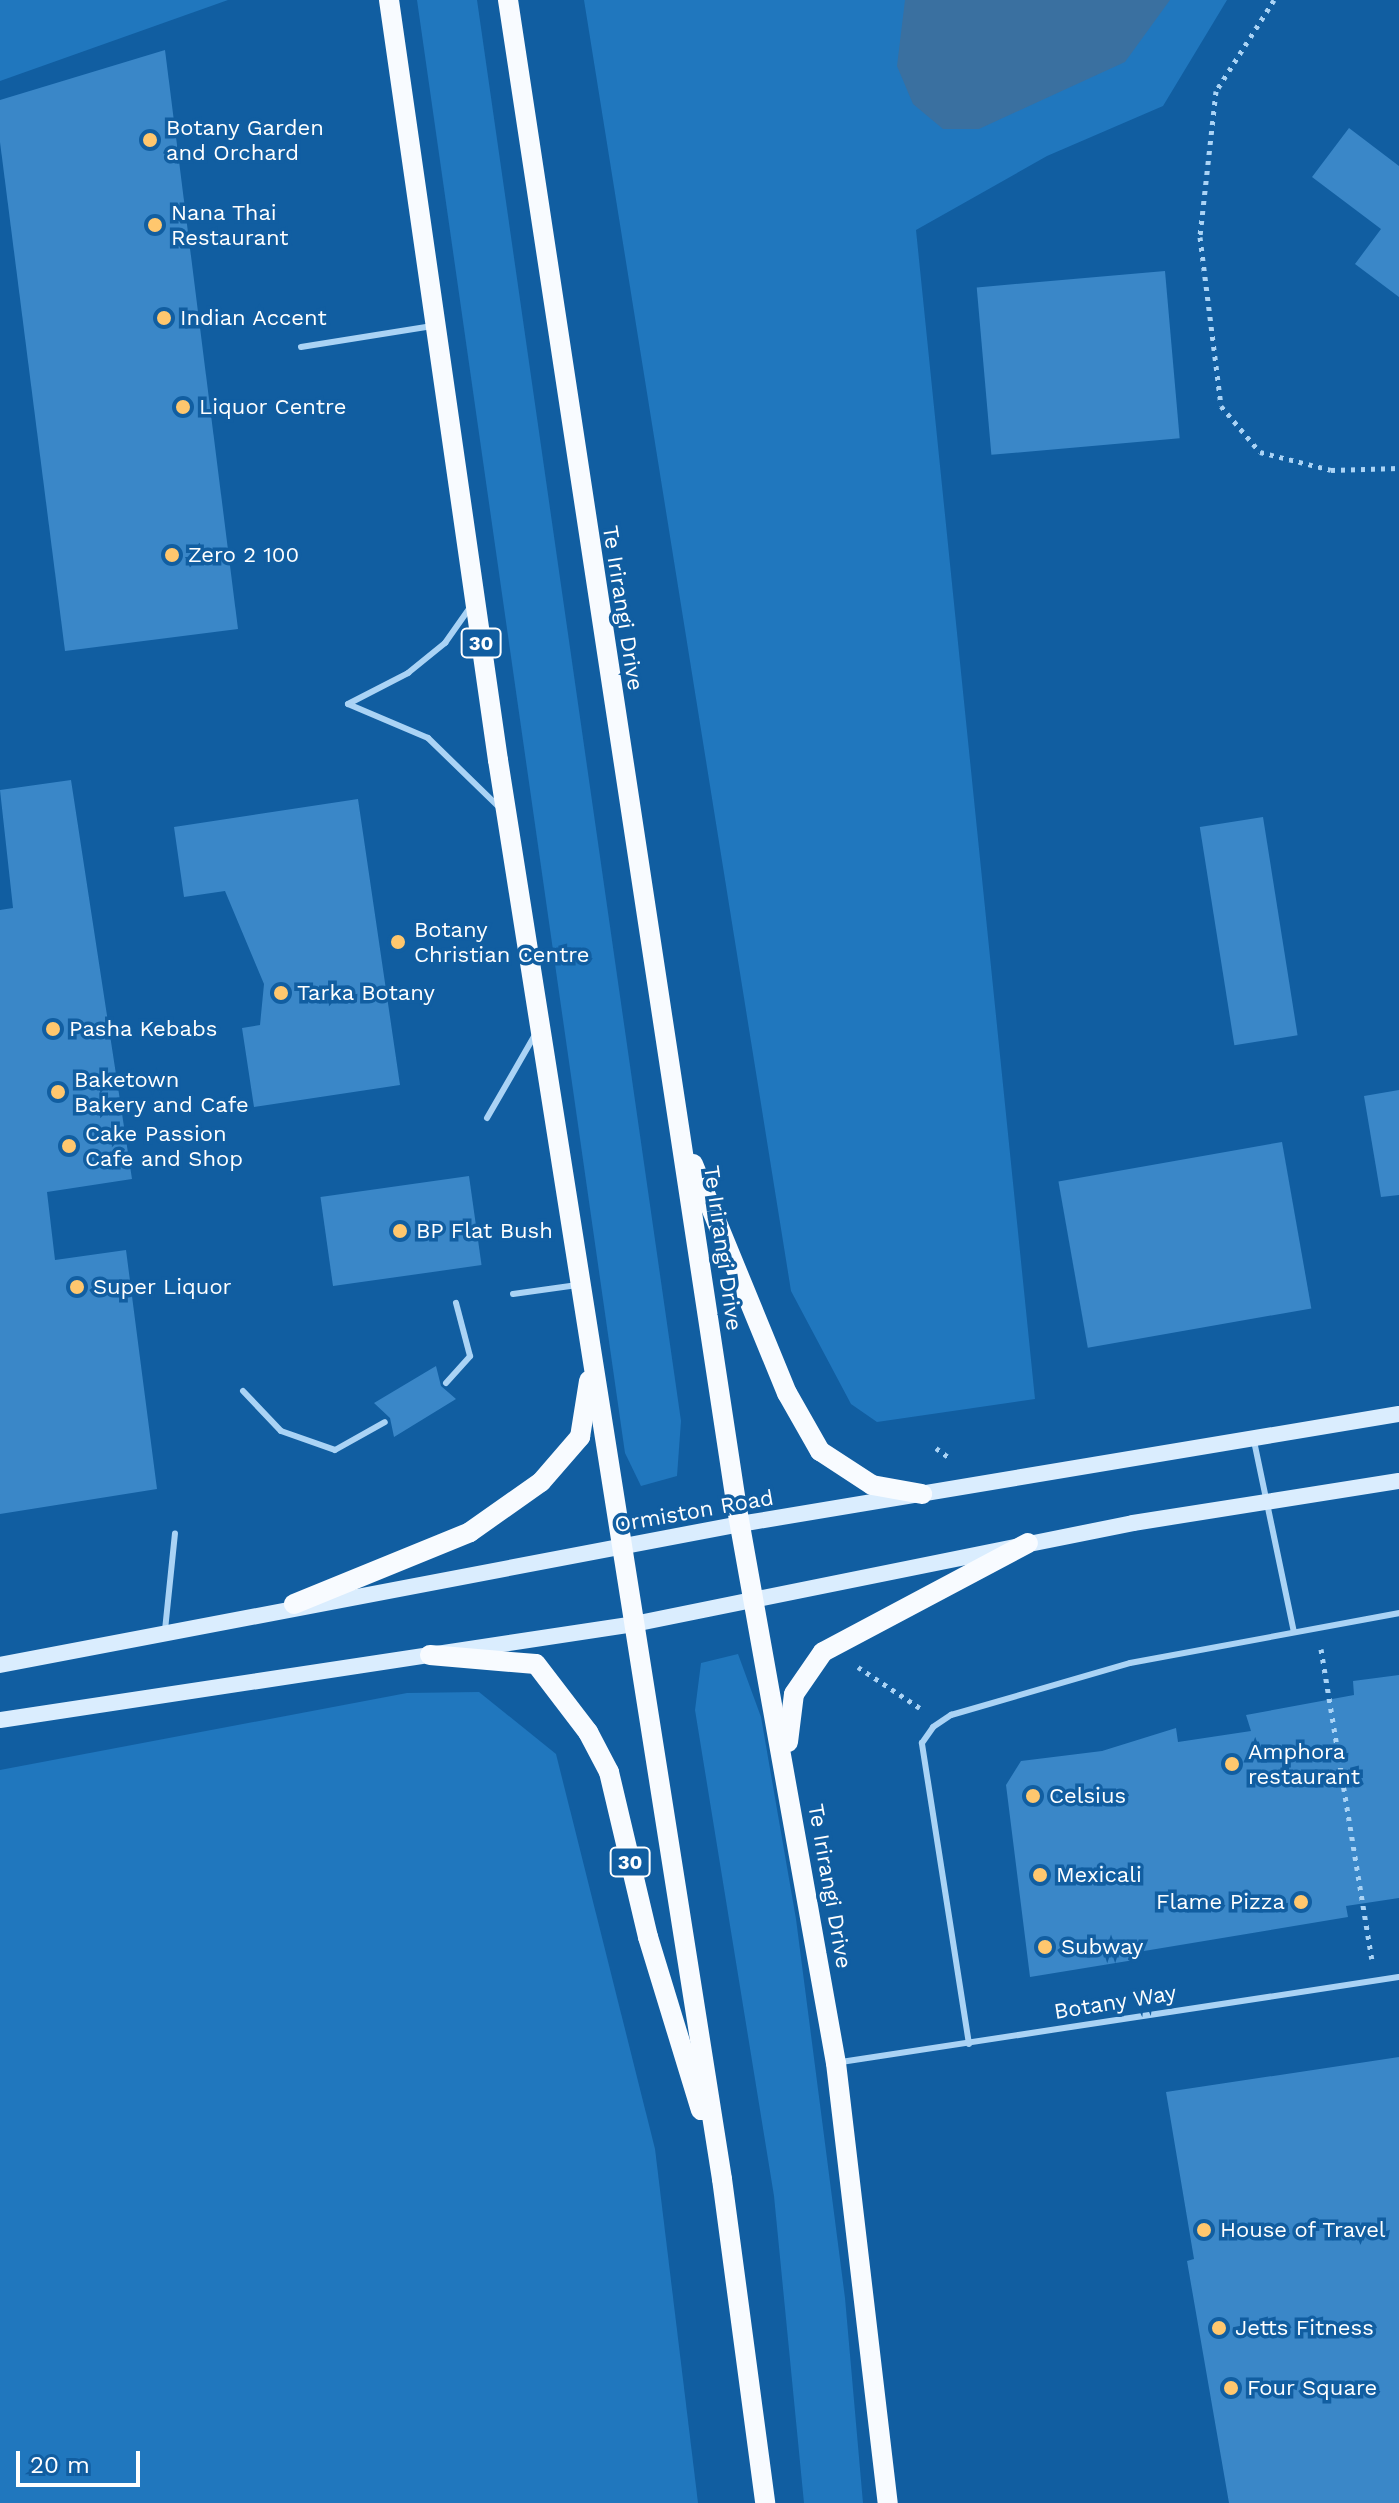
<!DOCTYPE html>
<style>
body{margin:0}
#map{position:relative;width:1399px;height:2503px;overflow:hidden;background:#115ea1;font-family:"Work Sans",sans-serif}
div>[style]{position:absolute}
.green>*{inset:0;background:#2077be}
.water>*{inset:0;background:#3a70a0}
.building>*{inset:0;background:#3a87c8;transform-origin:0 0}
.path>*{height:5px;margin-top:-2.5px;transform-origin:0;background:repeating-linear-gradient(90deg,#aad3f5 0 4px,transparent 0 10px)}
.service>*{height:6px;margin:-3px;padding:0 3px;transform-origin:3px;border-radius:3px;background:#aad3f5}
.secondary>*{height:16px;margin:-8px;padding:0 8px;transform-origin:8px;border-radius:8px;background:#daedfe}
.primary>*{height:20px;margin:-10px;padding:0 10px;transform-origin:10px;border-radius:10px;background:#f8fbff}
.dots>*{width:22px;height:22px;translate:-50% -50%;box-sizing:border-box;border:4px solid #115ea1;border-radius:50%}
span{translate:-50% -50%;white-space:nowrap;text-align:center;line-height:1.15;-webkit-text-stroke:7px #115ea1;paint-order:stroke}
.shield-label span{padding:2px 6px;background:#115ea1;border:2px solid;border-radius:6px;-webkit-text-stroke-width:0}
.shield-label{font-size:20px;color:#fff;font-weight:700}
.poi-label{font-size:22px;color:#fff}
.left{translate:0 -50%;text-align:left}
.right{translate:-100% -50%;text-align:right}
.street-label{font-size:22px;color:#fff}
.scale{position:absolute;left:16px;top:2451px;width:124px;height:36px;box-sizing:border-box;border:4px solid #fff;border-top:0;padding-left:10px;font-size:24px;line-height:28px;white-space:nowrap;color:#fff;-webkit-text-stroke:6px #115ea1;paint-order:stroke}
</style>
<div id="map">
<div class="green">
<i style="clip-path:polygon(0 0,228px 0,0 81px)"></i>
<i style="clip-path:polygon(417px 0,477px 0,681px 1421px,677px 1476px,641px 1486px,625px 1453px)"></i>
<i style="clip-path:polygon(584px 0,1227px 0,1163px 106px,1047px 156px,916px 230px,1035px 1399px,877px 1422px,851px 1404px,791px 1291px)"></i>
<i style="clip-path:polygon(738px 1654px,761px 1717px,796px 1919px,845px 2298px,863px 2503px,804px 2503px,774px 2196px,695px 1710px,701px 1663px)"></i>
<i style="clip-path:polygon(479px 1692px,556px 1754px,655px 2149px,698px 2503px,0 2503px,0 1770px,407px 1693px)"></i>
</div>
<div class="water">
<i style="clip-path:polygon(905px 0,1170px 0,1125px 62px,979px 129px,943px 129px,913px 104px,897px 66px)"></i>
</div>
<div class="building">
<i style="clip-path:polygon(165px 50px,238px 629px,65px 651px,0 142px,0 100px)"></i>
<i style="clip-path:polygon(1349px 128px,1399px 166px,1399px 297px,1355px 264px,1381px 229px,1312px 177px)"></i>
<i style="left:1165px;top:271px;width:168px;height:189px;rotate:85deg"></i>
<i style="clip-path:polygon(71px 780px,132px 1179px,47px 1192px,55px 1260px,126px 1250px,157px 1489px,0 1514px,0 910px,13px 908px,0 790px)"></i>
<i style="clip-path:polygon(358px 799px,400px 1085px,254px 1107px,242px 1028px,260px 1025px,264px 984px,225px 891px,184px 897px,174px 827px)"></i>
<i style="left:1263px;top:817px;width:221px;height:64px;rotate:81deg"></i>
<i style="clip-path:polygon(1399px 1090px,1399px 1195px,1381px 1197px,1364px 1096px)"></i>
<i style="left:1282px;top:1142px;width:169px;height:227px;rotate:80deg"></i>
<i style="left:469px;top:1176px;width:90px;height:150px;rotate:82deg"></i>
<i style="clip-path:polygon(436px 1366px,441px 1386px,456px 1399px,394px 1437px,390px 1418px,374px 1403px)"></i>
<i style="clip-path:polygon(1399px 1675px,1399px 1898px,1346px 1906px,1348px 1917px,1132px 1953px,1134px 1960px,1030px 1977px,1006px 1785px,1021px 1761px,1102px 1751px,1176px 1728px,1178px 1742px,1251px 1731px,1246px 1715px,1354px 1695px,1353px 1681px)"></i>
<i style="clip-path:polygon(1399px 2057px,1399px 2503px,1229px 2503px,1187px 2261px,1194px 2259px,1166px 2092px)"></i>
</div>
<div class="path">
<i style="left:1274px;top:0;width:108px;rotate:122.5deg"></i>
<i style="left:1216px;top:91px;width:147px;rotate:96.3deg"></i>
<i style="left:1200px;top:237px;width:170px;rotate:82.9deg"></i>
<i style="left:1221px;top:406px;width:60px;rotate:49.7deg"></i>
<i style="left:1260px;top:452px;width:73px;rotate:14.2deg"></i>
<i style="left:1331px;top:470px;width:68px;rotate:-1.7deg"></i>
<i style="left:936px;top:1448px;width:19px;rotate:36deg"></i>
<i style="left:1321px;top:1649px;width:314px;rotate:80.7deg"></i>
<i style="left:858px;top:1667px;width:74px;rotate:33.5deg"></i>
</div>
<div class="service">
<i style="left:301px;top:347px;width:133px;rotate:-9.1deg"></i>
<i style="left:348px;top:704px;width:87px;rotate:23deg"></i>
<i style="left:428px;top:738px;width:98px;rotate:44.2deg"></i>
<i style="left:348px;top:704px;width:68px;rotate:-27.3deg"></i>
<i style="left:408px;top:673px;width:48px;rotate:-39deg"></i>
<i style="left:445px;top:643px;width:45px;rotate:-54.9deg"></i>
<i style="left:487px;top:1118px;width:96px;rotate:-60deg"></i>
<i style="left:513px;top:1294px;width:65px;rotate:-8deg"></i>
<i style="left:446px;top:1383px;width:36px;rotate:-48deg"></i>
<i style="left:470px;top:1356px;width:55px;rotate:-104.8deg"></i>
<i style="left:243px;top:1391px;width:55px;rotate:46.5deg"></i>
<i style="left:281px;top:1431px;width:57px;rotate:19.4deg"></i>
<i style="left:335px;top:1450px;width:57px;rotate:-29.2deg"></i>
<i style="left:1254px;top:1441px;width:195px;rotate:78.2deg"></i>
<i style="left:165px;top:1630px;width:97px;rotate:-84.1deg"></i>
<i style="left:969px;top:2044px;width:305px;rotate:-98.9deg"></i>
<i style="left:922px;top:1743px;width:19px;rotate:-55deg"></i>
<i style="left:933px;top:1727px;width:22px;rotate:-34deg"></i>
<i style="left:951px;top:1715px;width:186px;rotate:-16.2deg"></i>
<i style="left:1130px;top:1663px;width:274px;rotate:-10.5deg"></i>
<i style="left:841px;top:2062px;width:564px;rotate:-8.66deg"></i>
</div>
<div class="secondary">
<i style="left:0;top:1665px;width:753px;rotate:-10.79deg"></i>
<i style="left:740px;top:1524px;width:668px;rotate:-9.48deg"></i>
<i style="left:0;top:1720px;width:641px;rotate:-8.61deg"></i>
<i style="left:634px;top:1624px;width:509px;rotate:-11.44deg"></i>
<i style="left:1133px;top:1523px;width:269px;rotate:-9deg"></i>
</div>
<div class="primary">
<i style="left:389px;top:0;width:768px;rotate:81.84deg"></i>
<i style="left:498px;top:760px;width:1437px;rotate:81.03deg"></i>
<i style="left:722px;top:2179px;width:327px;rotate:82.4deg"></i>
<i style="left:508px;top:0;width:1520px;rotate:81.37deg"></i>
<i style="left:736px;top:1503px;width:569px;rotate:79.88deg"></i>
<i style="left:836px;top:2063px;width:443px;rotate:83.3deg"></i>
<i style="left:693px;top:1164px;width:248px;rotate:67.7deg"></i>
<i style="left:787px;top:1393px;width:67px;rotate:60.4deg"></i>
<i style="left:820px;top:1451px;width:62px;rotate:33.2deg"></i>
<i style="left:872px;top:1485px;width:51px;rotate:10.2deg"></i>
<i style="left:294px;top:1604px;width:190px;rotate:-22.2deg"></i>
<i style="left:470px;top:1532px;width:87px;rotate:-35.2deg"></i>
<i style="left:541px;top:1482px;width:60px;rotate:-49.1deg"></i>
<i style="left:580px;top:1437px;width:57px;rotate:-80.9deg"></i>
<i style="left:430px;top:1655px;width:106px;rotate:4.9deg"></i>
<i style="left:536px;top:1664px;width:86px;rotate:52.6deg"></i>
<i style="left:588px;top:1732px;width:45px;rotate:62.3deg"></i>
<i style="left:609px;top:1772px;width:170px;rotate:76.7deg"></i>
<i style="left:648px;top:1937px;width:181px;rotate:73deg"></i>
<i style="left:788px;top:1742px;width:48px;rotate:-82.9deg"></i>
<i style="left:794px;top:1694px;width:51px;rotate:-55.4deg"></i>
<i style="left:823px;top:1652px;width:232px;rotate:-28deg"></i>
</div>
<div class="dots">
<i style="left:150px;top:140px;background:#ffc76e"></i>
<i style="left:155px;top:225px;background:#ffc76e"></i>
<i style="left:164px;top:318px;background:#ffc76e"></i>
<i style="left:183px;top:407px;background:#ffc76e"></i>
<i style="left:172px;top:555px;background:#ffc76e"></i>
<i style="left:398px;top:942px;background:#ffc76e"></i>
<i style="left:281px;top:993px;background:#ffc76e"></i>
<i style="left:53px;top:1029px;background:#ffc76e"></i>
<i style="left:58px;top:1092px;background:#ffc76e"></i>
<i style="left:69px;top:1146px;background:#ffc76e"></i>
<i style="left:400px;top:1231px;background:#ffc76e"></i>
<i style="left:77px;top:1287px;background:#ffc76e"></i>
<i style="left:1232px;top:1764px;background:#ffc76e"></i>
<i style="left:1033px;top:1796px;background:#ffc76e"></i>
<i style="left:1040px;top:1875px;background:#ffc76e"></i>
<i style="left:1301px;top:1902px;background:#ffc76e"></i>
<i style="left:1045px;top:1947px;background:#ffc76e"></i>
<i style="left:1204px;top:2230px;background:#ffc76e"></i>
<i style="left:1219px;top:2328px;background:#ffc76e"></i>
<i style="left:1231px;top:2388px;background:#ffc76e"></i>
</div>
<div class="shield-label">
<span style="left:481px;top:643px">30</span>
<span style="left:630px;top:1862px">30</span>
</div>
<div class="poi-label">
<span class="left" style="left:166px;top:140px">Botany Garden<br>and Orchard</span>
<span class="left" style="left:171px;top:225px">Nana Thai<br>Restaurant</span>
<span class="left" style="left:180px;top:318px">Indian Accent</span>
<span class="left" style="left:199px;top:407px">Liquor Centre</span>
<span class="left" style="left:188px;top:555px">Zero 2 100</span>
<span class="left" style="left:414px;top:942px">Botany<br>Christian Centre</span>
<span class="left" style="left:297px;top:993px">Tarka Botany</span>
<span class="left" style="left:69px;top:1029px">Pasha Kebabs</span>
<span class="left" style="left:74px;top:1092px">Baketown<br>Bakery and Cafe</span>
<span class="left" style="left:85px;top:1146px">Cake Passion<br>Cafe and Shop</span>
<span class="left" style="left:416px;top:1231px">BP Flat Bush</span>
<span class="left" style="left:93px;top:1287px">Super Liquor</span>
<span class="left" style="left:1248px;top:1764px">Amphora<br>restaurant</span>
<span class="left" style="left:1049px;top:1796px">Celsius</span>
<span class="left" style="left:1056px;top:1875px">Mexicali</span>
<span class="right" style="left:1285px;top:1902px">Flame Pizza</span>
<span class="left" style="left:1061px;top:1947px">Subway</span>
<span class="left" style="left:1220px;top:2230px">House of Travel</span>
<span class="left" style="left:1235px;top:2328px">Jetts Fitness</span>
<span class="left" style="left:1247px;top:2388px">Four Square</span>
</div>
<div class="street-label">
<span style="left:623px;top:608px;rotate:81deg">Te Irirangi Drive</span>
<span style="left:723px;top:1248px;rotate:82deg">Te Irirangi Drive</span>
<span style="left:694px;top:1511px;rotate:-10deg">Ormiston Road</span>
<span style="left:830px;top:1886px;rotate:80deg">Te Irirangi Drive</span>
<span style="left:1115px;top:2002px;rotate:-9deg">Botany Way</span>
</div>
<div class="scale">20 m</div>
</div>
